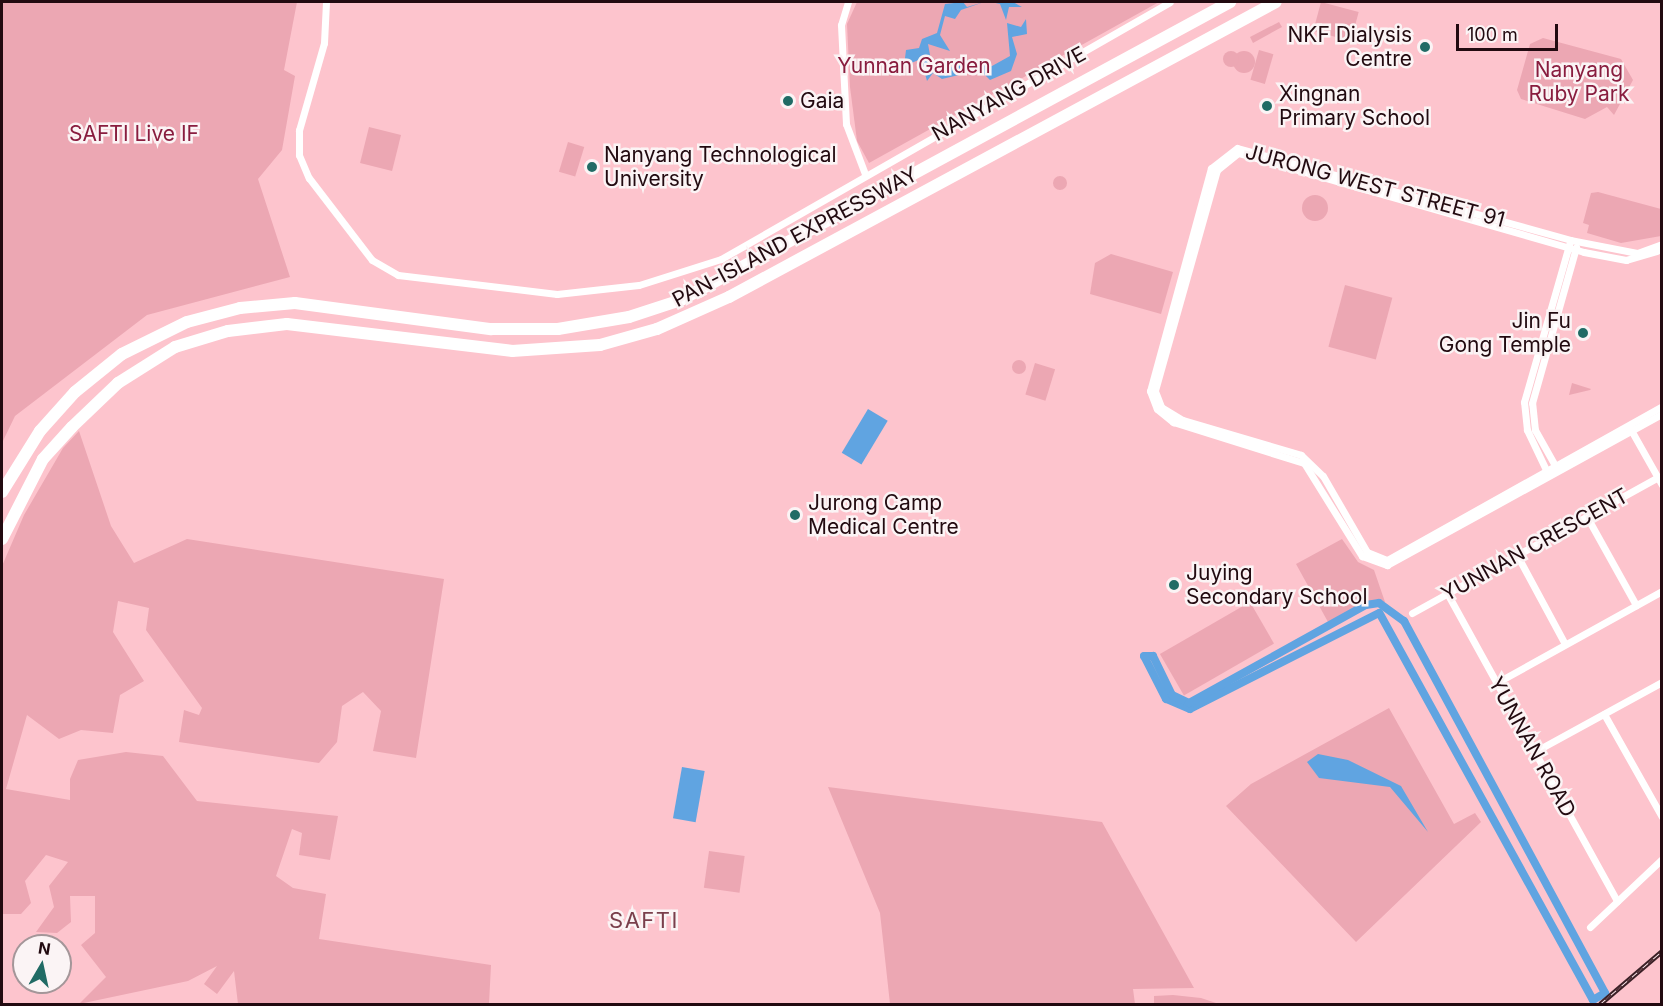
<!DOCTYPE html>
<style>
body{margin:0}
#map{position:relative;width:1663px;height:1006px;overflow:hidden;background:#fdc4cd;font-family:Inter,sans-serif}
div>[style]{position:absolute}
.green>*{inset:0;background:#eca7b3;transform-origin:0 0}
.round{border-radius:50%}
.water>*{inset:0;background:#60a4e1;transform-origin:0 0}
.canal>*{height:8px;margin:-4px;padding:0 4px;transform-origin:4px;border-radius:4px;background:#60a4e1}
.minor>*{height:7px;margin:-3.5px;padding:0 3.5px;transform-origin:3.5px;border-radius:3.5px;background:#fff}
.motorway>*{height:12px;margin:-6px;padding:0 6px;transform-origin:6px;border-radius:6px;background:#fff}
.rail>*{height:4.5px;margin-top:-2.25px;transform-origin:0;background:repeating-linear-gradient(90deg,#fbf4f5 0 7px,#3b2026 0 14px);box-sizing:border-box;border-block:2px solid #3b2026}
.dots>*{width:16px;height:16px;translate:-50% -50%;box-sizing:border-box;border:3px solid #fbf4f5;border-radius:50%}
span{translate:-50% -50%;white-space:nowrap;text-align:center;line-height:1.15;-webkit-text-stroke:5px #fbf4f5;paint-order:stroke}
.poi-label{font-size:21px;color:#220a10}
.right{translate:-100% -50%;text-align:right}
.left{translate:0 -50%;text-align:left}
.park-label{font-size:21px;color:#891d3f}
.street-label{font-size:21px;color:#220a10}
.neighbourhood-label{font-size:22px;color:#7a3f4c;letter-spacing:1.5px}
.frame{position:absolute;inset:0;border:3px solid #220a10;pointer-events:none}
.north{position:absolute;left:12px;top:934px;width:60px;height:60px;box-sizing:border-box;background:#fbf4f5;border:2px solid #a49699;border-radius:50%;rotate:9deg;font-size:16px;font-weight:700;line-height:24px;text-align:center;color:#220a10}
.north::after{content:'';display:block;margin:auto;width:21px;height:27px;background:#216b65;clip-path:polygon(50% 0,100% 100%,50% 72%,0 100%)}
.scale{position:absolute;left:1456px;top:24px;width:102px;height:27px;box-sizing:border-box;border:3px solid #220a10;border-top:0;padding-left:8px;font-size:18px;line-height:21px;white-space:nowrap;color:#220a10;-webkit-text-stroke:4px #fbf4f5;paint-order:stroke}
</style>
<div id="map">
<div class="green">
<i style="clip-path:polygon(2px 2px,297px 2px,284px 70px,295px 76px,282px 150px,258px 179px,290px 277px,147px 315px,15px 416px,2px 443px)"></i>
<i style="clip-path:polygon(857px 2px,1159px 2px,869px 163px,857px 141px,850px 87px,847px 24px)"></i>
<i style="left:1321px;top:2px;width:39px;height:30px;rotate:15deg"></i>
<i style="clip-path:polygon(1279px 22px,1282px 27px,1253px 43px,1250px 37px)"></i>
<i style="clip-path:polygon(1543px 38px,1621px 59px,1633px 80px,1614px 115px,1607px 107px,1585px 119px,1521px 99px,1517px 90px,1530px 44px)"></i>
<i style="left:1259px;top:50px;width:15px;height:31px;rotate:16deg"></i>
<i class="round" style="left:1233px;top:51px;width:22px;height:22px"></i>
<i class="round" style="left:1223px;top:51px;width:16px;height:16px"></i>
<i style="left:369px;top:127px;width:33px;height:37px;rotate:14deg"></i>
<i style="left:568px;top:142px;width:17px;height:31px;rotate:17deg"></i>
<i class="round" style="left:1053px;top:176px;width:14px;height:14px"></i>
<i style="clip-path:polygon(1598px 192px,1661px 209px,1661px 236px,1621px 243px,1587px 233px,1589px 225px,1583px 223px,1591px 193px)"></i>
<i class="round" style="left:1302px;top:195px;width:26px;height:26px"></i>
<i style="clip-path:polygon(1111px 254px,1173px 272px,1161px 314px,1090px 294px,1095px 263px)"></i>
<i style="left:1345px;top:285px;width:49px;height:64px;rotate:15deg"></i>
<i class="round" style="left:1012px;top:360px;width:14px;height:14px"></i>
<i style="left:1035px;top:363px;width:21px;height:33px;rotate:17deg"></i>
<i style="clip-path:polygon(1572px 383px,1591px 389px,1590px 390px,1569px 395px)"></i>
<i style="clip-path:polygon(79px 431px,111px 526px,134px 563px,187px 539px,444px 579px,416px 758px,373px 751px,381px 711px,363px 692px,342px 706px,337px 742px,319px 763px,179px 742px,184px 710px,199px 715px,202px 708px,146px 630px,149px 608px,118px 601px,113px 632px,144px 681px,120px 695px,113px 733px,81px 730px,59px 739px,27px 715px,6px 789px,70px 800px,70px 779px,78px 760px,126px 752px,163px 756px,197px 801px,338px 816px,330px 860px,299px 855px,302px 833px,292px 829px,276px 876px,293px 888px,326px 894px,319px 939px,491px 965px,489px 1004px,238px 1004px,234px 971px,217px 994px,204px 984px,217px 966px,188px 981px,79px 1004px,106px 977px,81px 945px,95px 933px,95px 896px,70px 896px,71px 922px,57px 933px,36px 932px,54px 907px,49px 886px,68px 862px,46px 855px,25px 881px,31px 903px,21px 914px,2px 914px,2px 566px,24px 515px,63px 448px)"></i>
<i style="clip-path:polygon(1342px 539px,1358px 562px,1374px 570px,1385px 602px,1364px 603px,1328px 622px,1296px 564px)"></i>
<i style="left:1250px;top:602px;width:48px;height:104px;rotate:60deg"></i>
<i style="clip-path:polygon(1389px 708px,1454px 824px,1475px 813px,1481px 822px,1356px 942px,1226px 806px,1251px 784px)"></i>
<i style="clip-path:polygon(828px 787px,1102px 822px,1194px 988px,1133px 989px,1135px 1004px,890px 1004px,880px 913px)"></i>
<i style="left:709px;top:851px;width:36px;height:37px;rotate:8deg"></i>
<i style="clip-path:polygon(1173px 995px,1201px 998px,1219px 1004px,1154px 1004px,1154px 996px)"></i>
</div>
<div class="water">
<i style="clip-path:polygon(963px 2px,967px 7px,984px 2px,961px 10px,955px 19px,945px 16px,940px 35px,950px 51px,928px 44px,932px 66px,946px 69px,970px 60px,992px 66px,1010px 56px,1007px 23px,1021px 27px,1026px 19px,1027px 34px,1012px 37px,1017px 54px,1011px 71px,990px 80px,980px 70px,942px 79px,933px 73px,927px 81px,921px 59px,904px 66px,906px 50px,919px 48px,922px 39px,937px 33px,945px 4px)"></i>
<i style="clip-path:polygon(991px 2px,1013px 2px,1022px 7px,1009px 7px,1006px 20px,1000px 4px)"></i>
<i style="left:868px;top:409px;width:23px;height:51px;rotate:31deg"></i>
<i style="clip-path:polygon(1318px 754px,1348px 760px,1401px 786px,1428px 832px,1390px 787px,1319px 778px,1307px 762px)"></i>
<i style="left:682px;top:767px;width:23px;height:52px;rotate:10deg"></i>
</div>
<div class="canal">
<i style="left:1379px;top:603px;width:31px;rotate:36deg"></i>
<i style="left:1404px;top:621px;width:423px;rotate:61.6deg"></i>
<i style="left:1605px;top:993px;width:14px;rotate:150deg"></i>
<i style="left:1593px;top:1000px;width:442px;rotate:-118.9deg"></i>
<i style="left:1379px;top:613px;width:212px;rotate:153.1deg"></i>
<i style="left:1190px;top:709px;width:26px;rotate:-157deg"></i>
<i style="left:1166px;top:699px;width:48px;rotate:-117.1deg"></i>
<i style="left:1144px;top:656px;width:9px"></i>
<i style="left:1153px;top:656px;width:43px;rotate:64deg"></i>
<i style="left:1172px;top:695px;width:19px;rotate:25deg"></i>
<i style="left:1189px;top:703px;width:202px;rotate:-29deg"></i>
<i style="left:1366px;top:605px;width:13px;rotate:-9deg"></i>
</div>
<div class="minor">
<i style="left:326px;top:2px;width:41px;rotate:92.8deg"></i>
<i style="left:324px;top:43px;width:91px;rotate:106deg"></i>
<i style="left:299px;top:130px;width:25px;rotate:90deg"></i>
<i style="left:299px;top:155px;width:25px;rotate:67deg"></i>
<i style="left:309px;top:178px;width:103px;rotate:52.5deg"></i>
<i style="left:372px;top:260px;width:30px;rotate:30deg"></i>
<i style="left:398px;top:275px;width:160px;rotate:6.8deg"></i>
<i style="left:557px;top:294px;width:82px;rotate:-6.3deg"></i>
<i style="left:639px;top:285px;width:86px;rotate:-17.6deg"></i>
<i style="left:721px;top:259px;width:517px;rotate:-29.79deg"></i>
<i style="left:848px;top:2px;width:24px;rotate:107deg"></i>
<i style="left:841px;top:25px;width:99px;rotate:87.1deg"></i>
<i style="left:846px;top:124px;width:53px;rotate:69.2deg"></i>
<i style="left:1662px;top:244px;width:27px;rotate:160deg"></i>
<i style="left:1637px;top:253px;width:67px;rotate:-168.9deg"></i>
<i style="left:1571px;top:240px;width:346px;rotate:-164.6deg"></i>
<i style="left:1237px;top:148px;width:33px;rotate:142deg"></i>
<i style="left:1211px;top:168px;width:231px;rotate:105.3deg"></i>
<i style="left:1150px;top:391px;width:19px;rotate:69deg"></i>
<i style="left:1157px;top:409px;width:21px;rotate:39deg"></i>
<i style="left:1173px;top:422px;width:137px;rotate:17.4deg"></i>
<i style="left:1304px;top:463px;width:110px;rotate:58.1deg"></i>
<i style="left:1362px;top:556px;width:27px;rotate:20deg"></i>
<i style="left:1387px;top:565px;width:314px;rotate:-28.8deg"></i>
<i style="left:1657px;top:251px;width:32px;rotate:164deg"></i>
<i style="left:1626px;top:260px;width:43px;rotate:-169.2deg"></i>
<i style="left:1584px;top:252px;width:360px;rotate:-164deg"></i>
<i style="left:1238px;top:153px;width:27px;rotate:141deg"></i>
<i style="left:1217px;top:170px;width:230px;rotate:105.7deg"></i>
<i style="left:1155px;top:391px;width:17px;rotate:69deg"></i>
<i style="left:1161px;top:407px;width:26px;rotate:31deg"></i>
<i style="left:1183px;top:420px;width:123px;rotate:16.5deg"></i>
<i style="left:1301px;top:455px;width:30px;rotate:44deg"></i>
<i style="left:1323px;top:476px;width:88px;rotate:59.9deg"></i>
<i style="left:1367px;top:552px;width:22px;rotate:22deg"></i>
<i style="left:1387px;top:560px;width:315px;rotate:-29.2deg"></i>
<i style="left:1631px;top:430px;width:63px;rotate:60.6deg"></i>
<i style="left:1557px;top:469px;width:45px;rotate:-119.4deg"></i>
<i style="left:1535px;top:430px;width:27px;rotate:-96deg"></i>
<i style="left:1532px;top:403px;width:162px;rotate:-74.2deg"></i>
<i style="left:1548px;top:474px;width:49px;rotate:-115.5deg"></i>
<i style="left:1527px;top:430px;width:28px;rotate:-96deg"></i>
<i style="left:1524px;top:402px;width:166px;rotate:-74deg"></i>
<i style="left:1587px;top:517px;width:101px;rotate:60.9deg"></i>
<i style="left:1517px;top:555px;width:101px;rotate:61.7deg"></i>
<i style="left:1447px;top:593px;width:352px;rotate:61.1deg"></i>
<i style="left:1412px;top:613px;width:280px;rotate:-28.9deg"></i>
<i style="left:1496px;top:683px;width:190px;rotate:-29deg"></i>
<i style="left:1604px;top:714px;width:118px;rotate:60.6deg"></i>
<i style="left:1534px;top:752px;width:146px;rotate:-28.7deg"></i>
<i style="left:1590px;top:927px;width:99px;rotate:-43.4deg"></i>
</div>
<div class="motorway">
<i style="left:2px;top:492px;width:72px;rotate:-58.1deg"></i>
<i style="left:40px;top:431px;width:52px;rotate:-48.1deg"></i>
<i style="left:75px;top:392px;width:60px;rotate:-39deg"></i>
<i style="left:122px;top:354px;width:72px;rotate:-26.2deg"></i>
<i style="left:187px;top:322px;width:55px;rotate:-14.8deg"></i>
<i style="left:240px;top:308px;width:55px;rotate:-5.2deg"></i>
<i style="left:295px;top:303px;width:198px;rotate:7.6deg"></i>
<i style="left:491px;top:329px;width:67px"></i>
<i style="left:558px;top:329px;width:72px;rotate:-9.6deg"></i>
<i style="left:629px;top:317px;width:55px;rotate:-18.1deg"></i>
<i style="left:681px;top:300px;width:625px;rotate:-28.49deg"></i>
<i style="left:2px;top:539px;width:90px;rotate:-62.9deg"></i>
<i style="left:43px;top:459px;width:43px;rotate:-47.8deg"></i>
<i style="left:72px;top:427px;width:64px;rotate:-43.7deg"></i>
<i style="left:118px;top:383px;width:67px;rotate:-32.3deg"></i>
<i style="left:175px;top:347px;width:55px;rotate:-16.8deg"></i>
<i style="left:228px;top:331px;width:59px;rotate:-6.8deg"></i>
<i style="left:287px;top:324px;width:227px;rotate:6.8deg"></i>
<i style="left:512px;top:351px;width:88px;rotate:-3.9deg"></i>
<i style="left:600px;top:345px;width:59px;rotate:-15.7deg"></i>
<i style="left:657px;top:329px;width:79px;rotate:-24deg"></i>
<i style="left:729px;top:297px;width:621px;rotate:-28.34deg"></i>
</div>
<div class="rail">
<i style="left:1600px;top:1004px;width:82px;rotate:-40.5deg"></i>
</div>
<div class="dots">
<i style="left:1425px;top:47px;background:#216b65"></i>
<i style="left:788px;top:101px;background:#216b65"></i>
<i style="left:1267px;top:106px;background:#216b65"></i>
<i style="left:592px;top:167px;background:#216b65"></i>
<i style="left:1583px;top:333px;background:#216b65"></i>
<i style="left:795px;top:515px;background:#216b65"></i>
<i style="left:1174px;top:585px;background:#216b65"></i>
</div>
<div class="poi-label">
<span class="right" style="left:1412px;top:47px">NKF Dialysis<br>Centre</span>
<span class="left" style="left:1279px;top:106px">Xingnan<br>Primary School</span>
<span class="left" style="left:800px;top:101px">Gaia</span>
<span class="left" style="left:604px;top:167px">Nanyang Technological<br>University</span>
<span class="right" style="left:1571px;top:333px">Jin Fu<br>Gong Temple</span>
<span class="left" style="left:808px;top:515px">Jurong Camp<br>Medical Centre</span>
<span class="left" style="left:1186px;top:585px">Juying<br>Secondary School</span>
</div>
<div class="park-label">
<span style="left:914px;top:66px">Yunnan Garden</span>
<span style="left:1579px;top:82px">Nanyang<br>Ruby Park</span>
<span style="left:134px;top:134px">SAFTI Live IF</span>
</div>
<div class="street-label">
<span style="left:1009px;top:94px;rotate:-29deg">NANYANG DRIVE</span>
<span style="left:1375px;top:186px;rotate:15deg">JURONG WEST STREET 91</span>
<span style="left:795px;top:237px;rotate:-28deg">PAN-ISLAND EXPRESSWAY</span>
<span style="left:1535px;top:545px;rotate:-29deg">YUNNAN CRESCENT</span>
<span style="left:1532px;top:747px;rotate:61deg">YUNNAN ROAD</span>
</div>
<div class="neighbourhood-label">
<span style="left:644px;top:921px">SAFTI</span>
</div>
<div class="frame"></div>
<div class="north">N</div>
<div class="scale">100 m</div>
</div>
